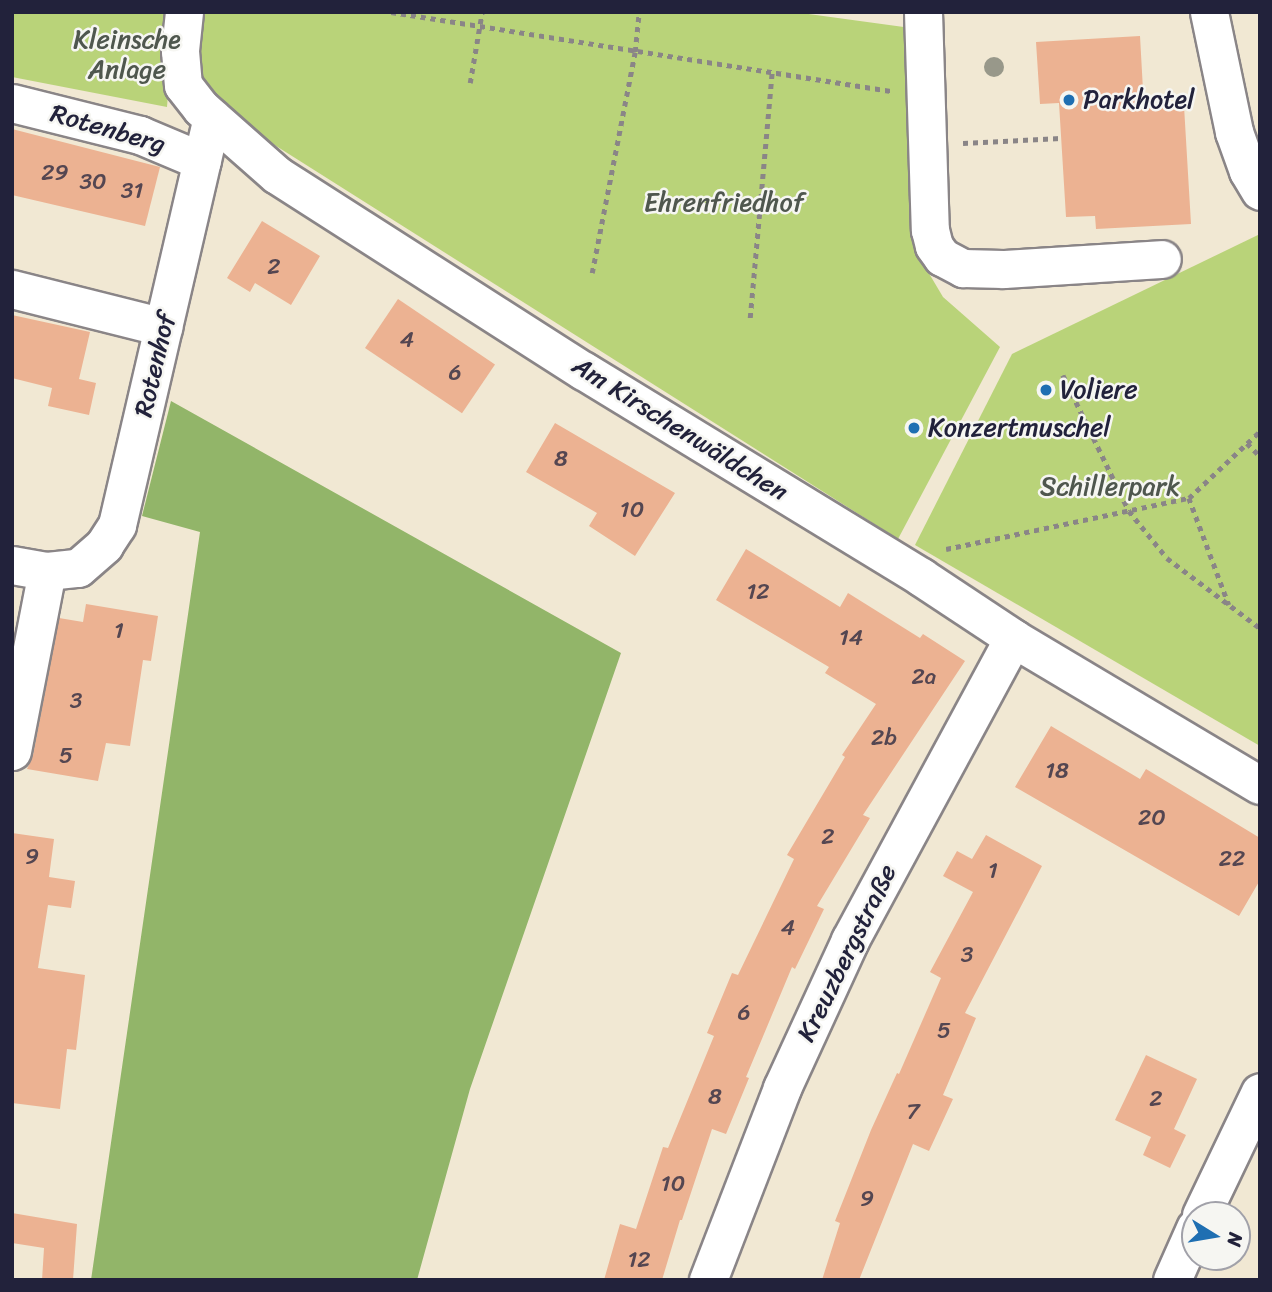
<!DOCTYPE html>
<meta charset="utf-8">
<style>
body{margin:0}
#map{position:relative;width:1272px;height:1292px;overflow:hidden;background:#f1e8d3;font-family:Sriracha,sans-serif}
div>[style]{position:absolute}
.green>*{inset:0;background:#b9d379}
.forest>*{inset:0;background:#92b569}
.building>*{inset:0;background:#ecb292;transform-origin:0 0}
.path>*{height:4.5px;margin-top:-2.25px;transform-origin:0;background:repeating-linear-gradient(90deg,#8a8587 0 5px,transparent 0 10px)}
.roads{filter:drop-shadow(2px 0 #8a8587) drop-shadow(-2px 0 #8a8587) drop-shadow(0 2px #8a8587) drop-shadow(0 -2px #8a8587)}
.minor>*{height:37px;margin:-18.5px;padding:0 18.5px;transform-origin:18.5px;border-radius:18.5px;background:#fff}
.trees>*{width:20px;height:20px;margin:-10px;border-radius:50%;background:#98988a}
.dots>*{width:19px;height:19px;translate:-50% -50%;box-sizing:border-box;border:4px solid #f6f6f2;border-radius:50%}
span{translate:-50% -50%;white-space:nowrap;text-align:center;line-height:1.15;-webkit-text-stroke:5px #f6f6f2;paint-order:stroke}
.number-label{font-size:23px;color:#544651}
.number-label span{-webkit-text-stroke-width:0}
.park-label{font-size:26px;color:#4f574e}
.poi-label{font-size:26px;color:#22223b}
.left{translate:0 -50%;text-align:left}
.street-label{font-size:26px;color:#22223b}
.frame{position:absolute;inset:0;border:14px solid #22223b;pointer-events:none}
.north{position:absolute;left:1181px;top:1201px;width:70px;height:70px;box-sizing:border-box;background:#f6f6f2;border:2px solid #a1a1a9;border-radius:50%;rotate:101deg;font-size:19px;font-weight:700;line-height:28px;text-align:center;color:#22223b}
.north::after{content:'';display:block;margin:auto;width:24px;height:32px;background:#1f6fb2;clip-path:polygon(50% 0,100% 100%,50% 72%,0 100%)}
</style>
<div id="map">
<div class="green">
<i style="clip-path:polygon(12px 12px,174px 12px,167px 107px,12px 77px)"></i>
<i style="clip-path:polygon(200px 12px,794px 12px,911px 28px,917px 237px,924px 265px,943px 297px,1000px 347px,898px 539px,235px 120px,213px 96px,199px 73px,197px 37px)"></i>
<i style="clip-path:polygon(1260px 234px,1260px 746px,915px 545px,1012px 354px)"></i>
</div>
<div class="forest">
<i style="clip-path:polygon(171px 401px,621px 653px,470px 1089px,417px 1280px,91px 1280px,200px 532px,142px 516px)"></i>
</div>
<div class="building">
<i style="clip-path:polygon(1140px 36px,1144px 108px,1184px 106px,1191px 224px,1096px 229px,1095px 216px,1066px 217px,1059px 103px,1040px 104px,1036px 42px)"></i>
<i style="clip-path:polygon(12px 129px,160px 167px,145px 226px,12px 195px)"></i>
<i style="clip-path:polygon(262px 221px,320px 256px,291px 305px,255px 283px,250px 292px,227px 278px)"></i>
<i style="left:398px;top:299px;width:117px;height:59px;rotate:34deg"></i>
<i style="clip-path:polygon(12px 315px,90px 332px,79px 379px,96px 383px,89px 415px,48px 406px,52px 388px,12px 378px)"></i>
<i style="clip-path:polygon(555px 423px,675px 493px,635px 556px,589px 526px,597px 513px,526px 472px)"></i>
<i style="clip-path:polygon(746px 549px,840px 607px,848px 593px,920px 638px,923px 634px,965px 661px,863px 815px,870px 818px,817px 906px,824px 909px,795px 969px,792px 967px,746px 1077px,749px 1078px,726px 1134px,712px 1129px,682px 1220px,680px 1220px,662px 1280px,604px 1280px,620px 1224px,636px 1229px,663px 1147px,668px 1148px,714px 1036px,707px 1033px,732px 973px,738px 975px,794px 859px,787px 855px,845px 757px,842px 755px,876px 704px,825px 673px,829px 667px,716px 600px)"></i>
<i style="clip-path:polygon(86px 604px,158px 616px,151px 661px,143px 660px,130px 746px,106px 743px,98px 781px,27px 769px,33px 755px,59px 618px,83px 622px)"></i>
<i style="clip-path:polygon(1051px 726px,1140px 779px,1146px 769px,1260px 838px,1260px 880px,1239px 916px,1015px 787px)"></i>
<i style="clip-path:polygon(12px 833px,54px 839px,49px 877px,75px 881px,71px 908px,48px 905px,38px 968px,85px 975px,76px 1050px,67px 1049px,60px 1109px,12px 1103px)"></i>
<i style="clip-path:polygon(986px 835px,1042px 866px,965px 1013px,976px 1018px,943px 1095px,953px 1099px,929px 1151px,913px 1144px,859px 1280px,822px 1280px,840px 1223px,835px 1221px,871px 1130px,897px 1073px,899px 1074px,941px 978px,930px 972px,973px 892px,943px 876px,957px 851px,972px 859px)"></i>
<i style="clip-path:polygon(1146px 1055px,1197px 1079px,1174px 1129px,1186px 1135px,1170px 1168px,1143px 1155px,1151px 1137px,1115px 1120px)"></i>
<i style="clip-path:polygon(12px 1213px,77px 1224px,73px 1280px,42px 1280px,44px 1248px,12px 1243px)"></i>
</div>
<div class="path">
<i style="left:391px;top:12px;width:506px;rotate:8.98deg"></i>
<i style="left:470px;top:83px;width:72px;rotate:-80.4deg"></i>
<i style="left:963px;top:143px;width:98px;rotate:-2.9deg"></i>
<i style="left:592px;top:273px;width:225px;rotate:-79deg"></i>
<i style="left:635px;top:52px;width:40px;rotate:-84.3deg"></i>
<i style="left:750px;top:318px;width:246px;rotate:-84.9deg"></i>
<i style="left:1063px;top:375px;width:151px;rotate:64.1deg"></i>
<i style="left:1129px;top:511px;width:60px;rotate:51deg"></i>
<i style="left:1167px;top:558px;width:116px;rotate:37deg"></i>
<i style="left:1247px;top:443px;width:18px;rotate:45deg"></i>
<i style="left:1189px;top:498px;width:114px;rotate:69.5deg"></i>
<i style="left:946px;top:549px;width:248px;rotate:-11.9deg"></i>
<i style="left:1189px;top:498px;width:98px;rotate:-43.3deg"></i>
</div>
<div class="roads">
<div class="minor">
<i style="left:184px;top:12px;width:39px;rotate:96deg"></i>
<i style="left:180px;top:51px;width:34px;rotate:85deg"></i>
<i style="left:183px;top:85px;width:29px;rotate:52deg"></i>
<i style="left:201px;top:108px;width:101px;rotate:41.4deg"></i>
<i style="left:277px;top:175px;width:364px;rotate:32.6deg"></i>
<i style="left:584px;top:371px;width:395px;rotate:31.4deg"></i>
<i style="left:921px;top:577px;width:110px;rotate:33.5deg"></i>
<i style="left:1013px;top:638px;width:287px;rotate:30.8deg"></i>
<i style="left:923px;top:12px;width:218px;rotate:88.2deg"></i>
<i style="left:930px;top:230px;width:16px;rotate:76deg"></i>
<i style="left:934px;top:246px;width:14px;rotate:54deg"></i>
<i style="left:942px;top:257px;width:24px;rotate:28deg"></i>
<i style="left:963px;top:268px;width:40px;rotate:1.4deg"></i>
<i style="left:1003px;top:269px;width:159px;rotate:-3.6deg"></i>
<i style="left:1209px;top:12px;width:123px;rotate:78.2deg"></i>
<i style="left:1234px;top:132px;width:41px;rotate:70.3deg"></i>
<i style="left:1248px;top:171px;width:23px;rotate:59deg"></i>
<i style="left:12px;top:103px;width:132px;rotate:14deg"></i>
<i style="left:140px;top:135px;width:67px;rotate:22.8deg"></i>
<i style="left:12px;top:289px;width:156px;rotate:14.1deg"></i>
<i style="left:12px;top:565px;width:36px;rotate:10deg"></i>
<i style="left:47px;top:571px;width:31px;rotate:-6deg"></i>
<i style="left:78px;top:568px;width:35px;rotate:-41deg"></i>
<i style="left:104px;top:545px;width:24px;rotate:-57deg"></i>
<i style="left:117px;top:525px;width:418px;rotate:-76.9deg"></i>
<i style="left:12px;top:751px;width:183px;rotate:-79deg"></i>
<i style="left:1201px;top:1215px;width:136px;rotate:-64.4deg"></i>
<i style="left:708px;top:1280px;width:206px;rotate:-68.9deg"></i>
<i style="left:782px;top:1088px;width:163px;rotate:-65.3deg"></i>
<i style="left:850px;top:940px;width:343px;rotate:-61.6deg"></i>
<i style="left:1172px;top:1280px;width:57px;rotate:-66.1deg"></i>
</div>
</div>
<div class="trees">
<i style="left:994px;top:67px"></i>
</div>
<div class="dots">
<i style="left:1069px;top:100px;background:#1f6fb2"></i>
<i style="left:1046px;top:390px;background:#1f6fb2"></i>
<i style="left:914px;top:428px;background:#1f6fb2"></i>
</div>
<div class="number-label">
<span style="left:55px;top:173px">29</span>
<span style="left:93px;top:182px">30</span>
<span style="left:132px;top:191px">31</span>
<span style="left:274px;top:267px">2</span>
<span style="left:407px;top:340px">4</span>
<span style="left:455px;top:373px">6</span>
<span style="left:561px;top:459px">8</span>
<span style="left:632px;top:510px">10</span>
<span style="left:758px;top:592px">12</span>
<span style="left:119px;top:631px">1</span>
<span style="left:851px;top:638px">14</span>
<span style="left:924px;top:677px">2a</span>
<span style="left:76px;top:701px">3</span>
<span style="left:884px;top:738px">2b</span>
<span style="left:66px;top:756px">5</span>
<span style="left:1057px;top:771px">18</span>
<span style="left:1152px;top:818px">20</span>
<span style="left:828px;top:837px">2</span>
<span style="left:32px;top:857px">9</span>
<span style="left:1232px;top:859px">22</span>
<span style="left:993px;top:871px">1</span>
<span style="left:788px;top:928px">4</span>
<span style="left:967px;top:955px">3</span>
<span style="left:744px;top:1013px">6</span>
<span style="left:944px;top:1031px">5</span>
<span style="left:715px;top:1097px">8</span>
<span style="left:1156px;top:1099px">2</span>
<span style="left:913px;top:1112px">7</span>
<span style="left:673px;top:1184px">10</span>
<span style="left:867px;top:1199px">9</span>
<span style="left:639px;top:1260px">12</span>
</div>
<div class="park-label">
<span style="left:127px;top:55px">Kleinsche<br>Anlage</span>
<span style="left:724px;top:203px">Ehrenfriedhof</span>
<span style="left:1110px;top:487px">Schillerpark</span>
</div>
<div class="poi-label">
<span class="left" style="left:1083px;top:100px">Parkhotel</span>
<span class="left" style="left:1060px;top:390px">Voliere</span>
<span class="left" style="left:928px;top:428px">Konzertmuschel</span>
</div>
<div class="street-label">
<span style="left:108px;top:129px;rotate:16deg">Rotenberg</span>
<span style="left:155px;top:365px;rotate:-77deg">Rotenhof</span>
<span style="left:680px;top:429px;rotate:32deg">Am Kirschenwäldchen</span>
<span style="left:847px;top:953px;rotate:-64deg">Kreuzbergstraße</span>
</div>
<div class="frame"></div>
<div class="north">N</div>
</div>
